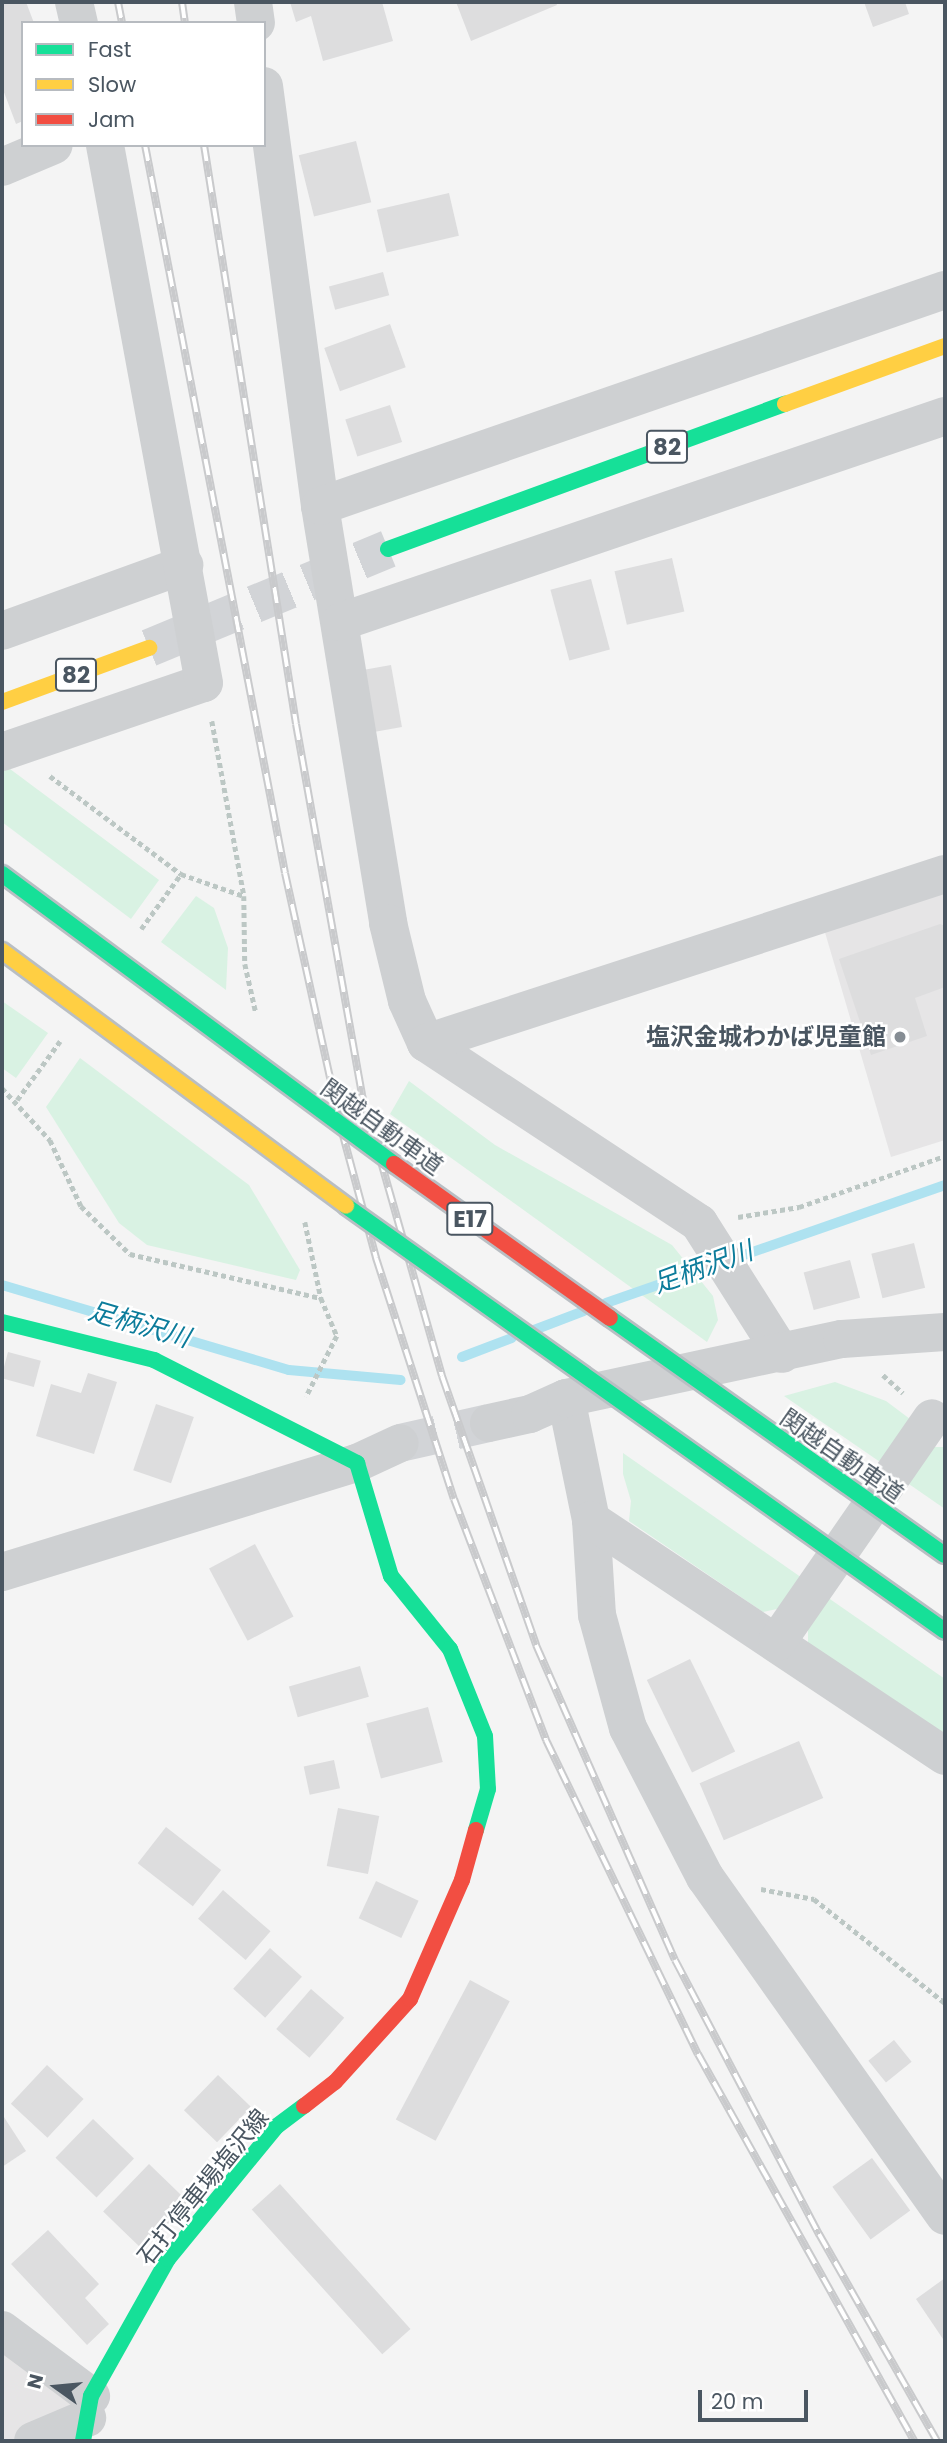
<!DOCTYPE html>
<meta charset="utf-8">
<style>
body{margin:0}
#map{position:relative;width:947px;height:2443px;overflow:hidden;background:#f4f4f4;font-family:Poppins,"Noto Sans JP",sans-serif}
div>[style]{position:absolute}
.education>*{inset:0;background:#e6e5e6}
.green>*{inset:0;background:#d9f2e3}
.stream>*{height:10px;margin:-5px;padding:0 5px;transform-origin:5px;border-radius:5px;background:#aee2f0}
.building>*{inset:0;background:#ddddde;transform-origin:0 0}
.street-tunnel>*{height:38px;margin-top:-19px;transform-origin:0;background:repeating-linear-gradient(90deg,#d2d4d7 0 38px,transparent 0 57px)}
.primary-tunnel>*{height:38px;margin-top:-19px;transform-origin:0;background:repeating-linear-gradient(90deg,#d2d4d7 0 38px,transparent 0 57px)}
.path>*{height:4.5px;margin-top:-2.25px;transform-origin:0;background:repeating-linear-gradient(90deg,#bcc7c4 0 5px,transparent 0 8.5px)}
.street>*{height:38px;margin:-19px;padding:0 19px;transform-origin:19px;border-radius:19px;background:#ced0d2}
.fast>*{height:16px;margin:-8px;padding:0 8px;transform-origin:8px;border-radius:8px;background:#16e098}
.slow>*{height:16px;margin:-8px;padding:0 8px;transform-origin:8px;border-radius:8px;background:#ffcf43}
.jam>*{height:16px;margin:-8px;padding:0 8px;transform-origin:8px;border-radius:8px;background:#f24e42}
.rail>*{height:8px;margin-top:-4px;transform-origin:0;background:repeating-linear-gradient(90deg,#fff 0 16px,#c9cacc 0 32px);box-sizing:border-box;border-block:2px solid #c9cacc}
.bridges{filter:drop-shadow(2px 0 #b9bec3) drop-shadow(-2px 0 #b9bec3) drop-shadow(0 2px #b9bec3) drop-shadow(0 -2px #b9bec3)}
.fast-bridge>*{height:16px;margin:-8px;padding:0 8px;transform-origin:8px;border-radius:8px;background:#16e098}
.slow-bridge>*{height:16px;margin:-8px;padding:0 8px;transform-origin:8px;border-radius:8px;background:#ffcf43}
.jam-bridge>*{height:16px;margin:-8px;padding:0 8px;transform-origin:8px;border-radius:8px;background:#f24e42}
.dots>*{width:19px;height:19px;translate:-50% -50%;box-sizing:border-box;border:4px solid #fff;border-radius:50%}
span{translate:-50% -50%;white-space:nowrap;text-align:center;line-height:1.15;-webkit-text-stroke:5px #fff;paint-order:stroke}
.shield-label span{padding:2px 5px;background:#fff;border:2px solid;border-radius:5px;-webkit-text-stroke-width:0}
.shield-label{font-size:23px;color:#4a5661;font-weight:700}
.poi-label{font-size:24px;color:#4a5661;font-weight:700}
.right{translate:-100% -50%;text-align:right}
.street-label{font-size:24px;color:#4a5661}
.water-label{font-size:26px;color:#0c7c9b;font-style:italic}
.frame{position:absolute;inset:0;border:4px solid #4a5661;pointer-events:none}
.legend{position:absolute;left:21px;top:21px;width:245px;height:126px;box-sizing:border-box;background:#fff;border:2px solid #b7bbc0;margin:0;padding:9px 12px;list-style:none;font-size:21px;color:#4a5661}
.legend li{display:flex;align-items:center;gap:14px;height:35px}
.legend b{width:35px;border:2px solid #b7bbc0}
.north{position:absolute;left:21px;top:2352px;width:70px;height:70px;-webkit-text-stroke:5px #fff;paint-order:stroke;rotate:285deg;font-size:19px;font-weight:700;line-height:28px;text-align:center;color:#4a5661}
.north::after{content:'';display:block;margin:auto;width:24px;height:32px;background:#4a5661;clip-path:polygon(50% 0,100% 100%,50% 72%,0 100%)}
.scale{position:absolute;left:698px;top:2390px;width:110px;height:32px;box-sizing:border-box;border:4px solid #4a5661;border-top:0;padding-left:9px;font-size:21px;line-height:24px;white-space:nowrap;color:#4a5661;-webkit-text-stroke:5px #fff;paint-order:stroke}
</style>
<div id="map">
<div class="education">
<i style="clip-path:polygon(945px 889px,945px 1140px,891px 1157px,824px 929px)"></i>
<i style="clip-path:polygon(2px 2330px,91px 2396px,33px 2441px,2px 2441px)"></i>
</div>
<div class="green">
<i style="clip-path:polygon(2px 763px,159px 880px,131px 919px,2px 822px)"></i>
<i style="clip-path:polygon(196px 896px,214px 908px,228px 948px,226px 990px,161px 942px)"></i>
<i style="clip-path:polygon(2px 1001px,48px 1033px,16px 1078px,2px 1068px)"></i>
<i style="clip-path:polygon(80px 1058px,249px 1185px,300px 1270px,296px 1280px,147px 1245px,119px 1223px,46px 1107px)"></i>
<i style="clip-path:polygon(409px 1081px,495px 1145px,672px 1245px,713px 1296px,718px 1320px,707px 1342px,390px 1114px)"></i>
<i style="clip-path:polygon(835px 1382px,886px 1401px,910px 1419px,883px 1464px,784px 1396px)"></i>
<i style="clip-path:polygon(929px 1447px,945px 1447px,945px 1509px,906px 1482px)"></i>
<i style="clip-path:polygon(623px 1453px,805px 1580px,786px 1607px,763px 1612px,629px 1521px,631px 1501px,623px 1474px)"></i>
<i style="clip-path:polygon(827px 1597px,945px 1679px,945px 1739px,808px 1644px,808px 1623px)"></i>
</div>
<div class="stream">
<i style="left:2px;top:1285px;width:299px;rotate:16.5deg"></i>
<i style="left:289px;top:1370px;width:112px;rotate:5.1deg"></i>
<i style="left:606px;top:1303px;width:359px;rotate:-19.2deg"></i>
<i style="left:534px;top:1330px;width:53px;rotate:-20.8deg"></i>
<i style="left:462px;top:1357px;width:53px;rotate:-20.8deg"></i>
</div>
<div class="building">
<i style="clip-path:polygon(2px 2px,26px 2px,34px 23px,23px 23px,23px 121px,16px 124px,2px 87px)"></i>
<i style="clip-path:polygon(290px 2px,382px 2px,393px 41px,323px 61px,311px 16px,296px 22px)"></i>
<i style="clip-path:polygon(456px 2px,556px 2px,557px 5px,471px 41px)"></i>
<i style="clip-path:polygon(864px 2px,905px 2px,909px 14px,873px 27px)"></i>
<i style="left:356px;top:141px;width:63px;height:59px;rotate:76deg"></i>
<i style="left:449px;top:193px;width:44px;height:74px;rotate:77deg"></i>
<i style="left:383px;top:272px;width:24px;height:56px;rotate:75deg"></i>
<i style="left:390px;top:324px;width:46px;height:70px;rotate:70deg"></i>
<i style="left:390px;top:405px;width:39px;height:47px;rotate:72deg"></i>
<i style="left:672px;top:558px;width:55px;height:59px;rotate:77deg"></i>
<i style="left:591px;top:579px;width:73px;height:42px;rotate:75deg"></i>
<i style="left:391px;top:665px;width:63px;height:47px;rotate:80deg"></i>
<i style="clip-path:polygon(940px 924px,945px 926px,945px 987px,915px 998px,927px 1036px,871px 1055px,839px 959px)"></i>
<i style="left:914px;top:1243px;width:46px;height:44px;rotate:76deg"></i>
<i style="left:850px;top:1260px;width:39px;height:48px;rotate:75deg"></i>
<i style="left:8px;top:1352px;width:34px;height:27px;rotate:15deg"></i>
<i style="clip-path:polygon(88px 1373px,117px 1382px,94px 1454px,36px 1436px,51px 1384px,81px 1393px)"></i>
<i style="left:156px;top:1404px;width:40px;height:70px;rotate:19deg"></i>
<i style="left:255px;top:1544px;width:82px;height:52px;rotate:62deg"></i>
<i style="left:690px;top:1659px;width:103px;height:48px;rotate:64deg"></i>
<i style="left:360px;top:1666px;width:32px;height:74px;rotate:74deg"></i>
<i style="left:428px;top:1707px;width:57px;height:64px;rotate:75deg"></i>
<i style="left:799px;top:1741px;width:62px;height:108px;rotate:67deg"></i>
<i style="left:334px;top:1760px;width:29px;height:31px;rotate:78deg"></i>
<i style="left:338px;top:1808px;width:42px;height:59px;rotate:11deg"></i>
<i style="left:166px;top:1827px;width:70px;height:46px;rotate:38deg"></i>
<i style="left:376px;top:1881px;width:47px;height:41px;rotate:25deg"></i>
<i style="left:223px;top:1890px;width:63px;height:38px;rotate:41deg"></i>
<i style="left:270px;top:1948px;width:43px;height:55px;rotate:42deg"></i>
<i style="left:470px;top:1980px;width:45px;height:158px;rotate:28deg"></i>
<i style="left:311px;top:1989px;width:44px;height:53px;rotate:41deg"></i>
<i style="left:894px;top:2040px;width:28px;height:33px;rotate:51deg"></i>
<i style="left:47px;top:2065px;width:50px;height:53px;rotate:43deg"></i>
<i style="left:218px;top:2075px;width:46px;height:49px;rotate:44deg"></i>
<i style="clip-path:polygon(2px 2114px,26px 2151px,2px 2167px)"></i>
<i style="left:93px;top:2119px;width:57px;height:54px;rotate:44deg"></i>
<i style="left:872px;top:2158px;width:65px;height:49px;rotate:54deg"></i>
<i style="left:149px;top:2164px;width:55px;height:66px;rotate:44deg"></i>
<i style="left:280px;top:2184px;width:195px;height:38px;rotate:48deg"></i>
<i style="clip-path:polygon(48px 2230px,99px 2284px,85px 2298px,109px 2324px,87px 2345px,11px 2264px)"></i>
<i style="clip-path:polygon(945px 2278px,945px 2342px,916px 2299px)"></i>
</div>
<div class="street-tunnel">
<i style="left:400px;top:1443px;width:91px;rotate:-12.7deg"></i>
</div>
<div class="primary-tunnel">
<i style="left:149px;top:648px;width:259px;rotate:-22.5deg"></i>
</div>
<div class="path">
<i style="left:212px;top:721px;width:178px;rotate:79.6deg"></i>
<i style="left:244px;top:896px;width:68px;rotate:89.2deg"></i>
<i style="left:245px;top:964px;width:50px;rotate:77.3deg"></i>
<i style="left:50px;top:776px;width:164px;rotate:36.8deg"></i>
<i style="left:181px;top:874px;width:67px;rotate:19.2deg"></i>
<i style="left:141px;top:929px;width:68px;rotate:-54deg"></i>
<i style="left:2px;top:1088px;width:71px;rotate:47.3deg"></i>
<i style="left:50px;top:1140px;width:73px;rotate:64.8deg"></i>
<i style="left:81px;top:1206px;width:69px;rotate:44.4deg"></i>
<i style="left:130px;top:1254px;width:196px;rotate:13deg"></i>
<i style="left:17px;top:1100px;width:73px;rotate:-53.9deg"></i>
<i style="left:738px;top:1217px;width:62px;rotate:-9.3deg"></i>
<i style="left:799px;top:1207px;width:155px;rotate:-19.3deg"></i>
<i style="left:305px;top:1222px;width:78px;rotate:78.1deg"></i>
<i style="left:321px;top:1298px;width:41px;rotate:67.2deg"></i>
<i style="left:337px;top:1336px;width:68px;rotate:116.9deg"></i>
<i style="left:883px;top:1375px;width:27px;rotate:42deg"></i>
<i style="left:761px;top:1889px;width:54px;rotate:10.7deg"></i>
<i style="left:814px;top:1899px;width:167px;rotate:38.4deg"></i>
</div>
<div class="street">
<i style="left:74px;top:2px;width:22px;rotate:77deg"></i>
<i style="left:253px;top:2px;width:21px;rotate:82deg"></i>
<i style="left:264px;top:86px;width:424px;rotate:82.4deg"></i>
<i style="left:320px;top:506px;width:423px;rotate:80.7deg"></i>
<i style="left:388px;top:923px;width:80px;rotate:76.3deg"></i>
<i style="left:407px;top:1001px;width:46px;rotate:65.7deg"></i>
<i style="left:426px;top:1043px;width:327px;rotate:33.4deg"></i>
<i style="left:699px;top:1223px;width:155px;rotate:57.6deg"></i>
<i style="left:2px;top:167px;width:56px;rotate:-22.9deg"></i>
<i style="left:320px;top:506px;width:661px;rotate:-19.07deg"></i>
<i style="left:340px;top:622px;width:639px;rotate:-18.8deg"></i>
<i style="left:2px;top:631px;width:194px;rotate:-19.9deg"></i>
<i style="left:2px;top:752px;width:213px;rotate:-18.9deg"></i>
<i style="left:204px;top:683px;width:547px;rotate:-100.43deg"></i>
<i style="left:426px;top:1043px;width:546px;rotate:-18.04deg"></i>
<i style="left:566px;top:1398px;width:125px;rotate:78.4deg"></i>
<i style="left:591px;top:1520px;width:95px;rotate:86.4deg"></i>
<i style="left:597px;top:1615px;width:117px;rotate:74.7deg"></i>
<i style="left:628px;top:1728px;width:168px;rotate:62.7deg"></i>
<i style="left:705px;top:1877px;width:415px;rotate:54.7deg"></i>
<i style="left:489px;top:1423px;width:42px;rotate:-12.4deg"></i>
<i style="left:530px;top:1414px;width:39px;rotate:-24deg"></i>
<i style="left:566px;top:1398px;width:282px;rotate:-12.1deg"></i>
<i style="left:842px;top:1339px;width:103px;rotate:-3.9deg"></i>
<i style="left:591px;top:1520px;width:425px;rotate:33.7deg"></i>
<i style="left:2px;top:1572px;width:371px;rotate:-17.1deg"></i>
<i style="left:357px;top:1463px;width:47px;rotate:-24.9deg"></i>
<i style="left:777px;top:1642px;width:272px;rotate:-55.3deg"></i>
<i style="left:2px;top:2330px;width:111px;rotate:36.6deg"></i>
<i style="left:33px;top:2441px;width:59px;rotate:-23.1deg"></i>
</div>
<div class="fast">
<i style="left:388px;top:549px;width:423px;rotate:-20.1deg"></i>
<i style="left:2px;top:1322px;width:157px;rotate:14deg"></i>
<i style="left:154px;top:1360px;width:228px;rotate:26.9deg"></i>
<i style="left:357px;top:1463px;width:118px;rotate:73.3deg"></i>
<i style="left:391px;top:1576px;width:94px;rotate:51.1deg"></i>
<i style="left:450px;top:1649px;width:94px;rotate:68.1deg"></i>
<i style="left:485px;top:1736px;width:53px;rotate:86.8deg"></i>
<i style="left:488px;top:1789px;width:43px;rotate:106.3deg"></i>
<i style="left:83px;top:2441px;width:46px;rotate:-79.9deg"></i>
<i style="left:91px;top:2396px;width:157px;rotate:-60.7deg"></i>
<i style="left:168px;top:2259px;width:172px;rotate:-50.7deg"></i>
<i style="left:277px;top:2126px;width:34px;rotate:-37deg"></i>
</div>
<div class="slow">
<i style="left:785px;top:404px;width:170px;rotate:-19.9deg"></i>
<i style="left:2px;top:702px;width:157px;rotate:-20.2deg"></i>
</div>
<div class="jam">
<i style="left:304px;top:2106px;width:39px;rotate:-38deg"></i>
<i style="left:335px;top:2082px;width:112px;rotate:-47.9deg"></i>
<i style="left:410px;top:1999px;width:130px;rotate:-66.4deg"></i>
<i style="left:462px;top:1880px;width:52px;rotate:-74.4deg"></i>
</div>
<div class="rail">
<i style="left:118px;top:2px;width:21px;rotate:79deg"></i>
<i style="left:182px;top:2px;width:21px;rotate:82deg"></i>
<i style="left:145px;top:145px;width:741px;rotate:79.11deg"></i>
<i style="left:285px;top:873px;width:261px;rotate:77.6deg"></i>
<i style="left:341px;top:1128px;width:135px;rotate:74.9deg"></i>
<i style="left:376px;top:1258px;width:253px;rotate:72.1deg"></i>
<i style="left:454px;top:1499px;width:258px;rotate:69.1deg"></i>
<i style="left:546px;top:1740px;width:349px;rotate:64.2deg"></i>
<i style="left:698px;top:2054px;width:443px;rotate:60.8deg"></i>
<i style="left:204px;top:145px;width:586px;rotate:80.97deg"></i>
<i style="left:296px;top:724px;width:377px;rotate:79.9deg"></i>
<i style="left:362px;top:1095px;width:292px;rotate:74.1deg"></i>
<i style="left:442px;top:1376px;width:285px;rotate:70.7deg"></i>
<i style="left:536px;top:1645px;width:344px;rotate:66.2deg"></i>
<i style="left:675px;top:1960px;width:310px;rotate:62.3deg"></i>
<i style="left:819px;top:2234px;width:238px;rotate:60.3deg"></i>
</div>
<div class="bridges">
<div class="fast-bridge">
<i style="left:2px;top:874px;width:488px;rotate:36.5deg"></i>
<i style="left:346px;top:1206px;width:734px;rotate:35.36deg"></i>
<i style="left:610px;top:1318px;width:410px;rotate:35.3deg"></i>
</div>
<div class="slow-bridge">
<i style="left:2px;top:951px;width:428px;rotate:36.5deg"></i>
</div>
<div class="jam-bridge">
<i style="left:394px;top:1164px;width:265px;rotate:35.5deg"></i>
</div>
</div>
<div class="dots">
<i style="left:900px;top:1037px;background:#868d94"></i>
</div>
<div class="shield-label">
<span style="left:667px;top:447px">82</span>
<span style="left:76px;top:675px">82</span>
<span style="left:470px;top:1219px">E17</span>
</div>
<div class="poi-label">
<span class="right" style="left:886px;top:1037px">塩沢金城わかば児童館</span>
</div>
<div class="street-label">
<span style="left:382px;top:1127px;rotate:36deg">関越自動車道</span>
<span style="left:842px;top:1456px;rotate:35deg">関越自動車道</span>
<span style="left:203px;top:2187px;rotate:-51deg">石打停車場塩沢線</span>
</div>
<div class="water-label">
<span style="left:703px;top:1268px;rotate:-20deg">足柄沢川</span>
<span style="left:139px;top:1325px;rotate:16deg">足柄沢川</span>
</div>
<div class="frame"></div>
<ul class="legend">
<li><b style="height:9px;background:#16e098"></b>Fast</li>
<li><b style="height:9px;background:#ffcf43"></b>Slow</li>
<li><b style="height:9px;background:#f24e42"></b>Jam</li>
</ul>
<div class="north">N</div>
<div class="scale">20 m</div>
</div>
